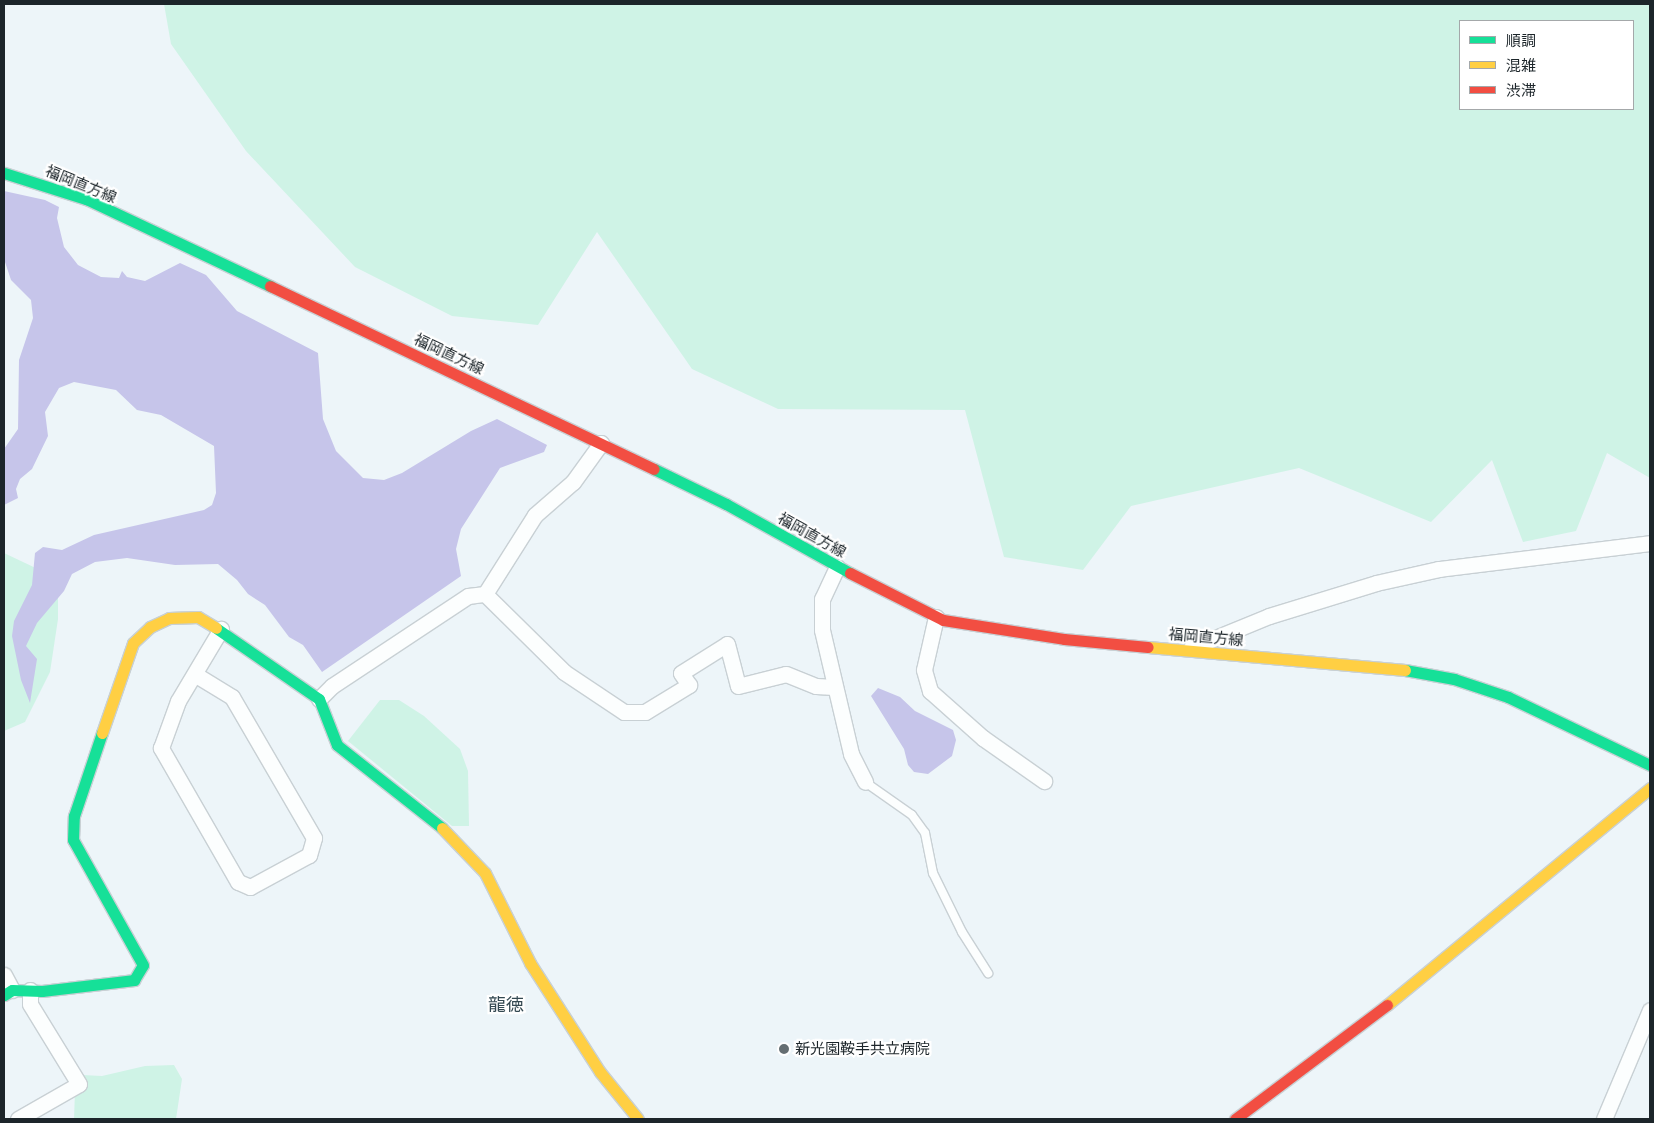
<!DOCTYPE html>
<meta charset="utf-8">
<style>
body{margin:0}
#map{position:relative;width:1654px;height:1123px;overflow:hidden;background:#edf5f9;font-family:Manrope,"Noto Sans JP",sans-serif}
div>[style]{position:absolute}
.green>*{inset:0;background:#cff3e6}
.water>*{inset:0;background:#c6c5ea}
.roads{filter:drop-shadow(1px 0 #c8d0d4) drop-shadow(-1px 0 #c8d0d4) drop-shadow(0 1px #c8d0d4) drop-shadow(0 -1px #c8d0d4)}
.lane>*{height:8px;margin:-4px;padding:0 4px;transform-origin:4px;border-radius:4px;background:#fcfefe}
.street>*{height:15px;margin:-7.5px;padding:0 7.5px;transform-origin:7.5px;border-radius:7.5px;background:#fcfefe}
.fast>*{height:11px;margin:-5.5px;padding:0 5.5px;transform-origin:5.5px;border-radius:5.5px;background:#16e098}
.slow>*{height:11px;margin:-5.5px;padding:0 5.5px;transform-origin:5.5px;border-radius:5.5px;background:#ffcf43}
.jam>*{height:11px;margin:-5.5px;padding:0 5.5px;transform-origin:5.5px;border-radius:5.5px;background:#f24e42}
.dots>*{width:14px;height:14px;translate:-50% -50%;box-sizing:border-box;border:2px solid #fff;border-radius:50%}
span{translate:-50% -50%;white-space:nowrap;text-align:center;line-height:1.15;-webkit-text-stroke:4.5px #fff;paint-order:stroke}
.street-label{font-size:15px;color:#1c252a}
.poi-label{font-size:15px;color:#1c252a}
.left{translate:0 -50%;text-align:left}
.quarter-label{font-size:18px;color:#334851}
.frame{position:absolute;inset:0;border:5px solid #1c252a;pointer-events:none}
.legend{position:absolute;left:1459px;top:20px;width:175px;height:90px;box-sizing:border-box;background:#fff;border:1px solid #a4a8aa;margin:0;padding:6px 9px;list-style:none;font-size:15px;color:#1c252a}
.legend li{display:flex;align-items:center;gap:10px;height:25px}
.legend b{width:25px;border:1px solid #a4a8aa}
</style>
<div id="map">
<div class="green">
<i style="clip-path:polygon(evenodd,164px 4px,1650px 4px,1650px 478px,1607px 453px,1576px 531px,1523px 542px,1492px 460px,1431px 522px,1299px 468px,1131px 506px,1083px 570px,1004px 557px,965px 410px,778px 409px,692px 369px,597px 232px,538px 325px,452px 316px,355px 267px,246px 151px,171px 44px,164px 4px,1460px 21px,1633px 21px,1633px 109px,1460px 109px,1460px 21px)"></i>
<i style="clip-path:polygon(4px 553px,42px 571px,58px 588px,58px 619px,50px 672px,25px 722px,4px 731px)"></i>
<i style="clip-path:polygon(380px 700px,399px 700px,424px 716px,460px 749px,468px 771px,469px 826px,452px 826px,348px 741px)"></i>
<i style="clip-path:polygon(174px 1065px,182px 1079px,176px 1119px,74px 1119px,75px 1091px,82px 1075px,102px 1076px,145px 1066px)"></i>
</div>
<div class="water">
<i style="clip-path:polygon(4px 191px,45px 200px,59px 207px,57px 218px,64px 247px,78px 265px,101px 277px,119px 278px,122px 271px,127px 277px,145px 281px,180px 263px,206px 275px,237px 311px,318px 353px,323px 419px,336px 451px,363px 478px,384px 480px,402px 473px,471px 431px,497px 419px,547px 445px,544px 452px,500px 468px,461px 529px,456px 549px,461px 576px,322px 672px,303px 645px,289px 637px,265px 605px,248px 594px,237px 580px,218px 564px,175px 565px,127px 558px,95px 562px,72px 574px,64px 591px,37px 623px,26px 646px,37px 659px,30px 703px,21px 680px,12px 636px,14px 621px,32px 585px,35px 553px,43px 547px,62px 550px,94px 535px,204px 510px,212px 505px,216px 493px,214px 446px,161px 415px,137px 410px,116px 390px,74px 382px,59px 388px,45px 412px,48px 436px,32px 469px,20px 479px,16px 489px,18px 498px,4px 505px,4px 449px,18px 429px,19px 360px,33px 318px,31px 300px,11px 280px,4px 259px)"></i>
<i style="clip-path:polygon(878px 688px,900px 697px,915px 711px,953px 730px,956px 740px,952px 756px,928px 774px,914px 772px,908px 765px,904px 749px,871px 696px)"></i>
</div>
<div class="roads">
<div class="lane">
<i style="left:865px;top:782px;width:57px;rotate:35.1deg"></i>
<i style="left:912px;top:815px;width:22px;rotate:54deg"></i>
<i style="left:925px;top:833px;width:41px;rotate:78.7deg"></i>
<i style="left:933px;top:873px;width:66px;rotate:63.8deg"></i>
<i style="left:962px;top:932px;width:49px;rotate:57.6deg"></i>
</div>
<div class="street">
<i style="left:837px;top:567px;width:35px;rotate:115deg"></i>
<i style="left:822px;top:599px;width:31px;rotate:90deg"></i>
<i style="left:822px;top:630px;width:127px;rotate:76.8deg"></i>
<i style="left:851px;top:754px;width:31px;rotate:63deg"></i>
<i style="left:485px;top:594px;width:111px;rotate:44.6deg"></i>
<i style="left:564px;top:672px;width:72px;rotate:33.7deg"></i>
<i style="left:624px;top:712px;width:21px"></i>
<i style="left:645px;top:712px;width:52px;rotate:-31.5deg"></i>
<i style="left:689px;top:685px;width:14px;rotate:-124deg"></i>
<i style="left:681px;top:673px;width:54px;rotate:-32.2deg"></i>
<i style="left:727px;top:644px;width:43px;rotate:75.3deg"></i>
<i style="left:738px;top:686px;width:49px;rotate:-14deg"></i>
<i style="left:786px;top:674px;width:32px;rotate:22deg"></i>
<i style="left:816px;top:686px;width:18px;rotate:3deg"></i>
<i style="left:936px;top:617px;width:54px;rotate:102.8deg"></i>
<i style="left:924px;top:670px;width:22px;rotate:74deg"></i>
<i style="left:930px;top:691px;width:71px;rotate:41.6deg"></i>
<i style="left:983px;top:738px;width:75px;rotate:35.2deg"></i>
<i style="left:1191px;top:648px;width:84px;rotate:-22.3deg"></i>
<i style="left:1269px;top:616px;width:112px;rotate:-17.1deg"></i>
<i style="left:1376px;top:583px;width:65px;rotate:-12.5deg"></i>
<i style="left:1439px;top:569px;width:213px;rotate:-7deg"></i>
<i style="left:196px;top:675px;width:42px;rotate:31.4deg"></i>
<i style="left:232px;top:697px;width:163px;rotate:59.8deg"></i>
<i style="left:314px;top:838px;width:18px;rotate:106deg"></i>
<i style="left:309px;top:855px;width:67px;rotate:151.5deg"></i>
<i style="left:250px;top:887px;width:13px;rotate:-157deg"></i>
<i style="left:238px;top:882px;width:155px;rotate:-119.9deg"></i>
<i style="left:161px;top:748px;width:50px;rotate:-70.1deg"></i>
<i style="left:178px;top:701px;width:84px;rotate:-59.2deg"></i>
<i style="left:319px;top:699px;width:18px;rotate:-45deg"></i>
<i style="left:332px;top:686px;width:163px;rotate:-33.5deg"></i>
<i style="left:468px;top:596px;width:17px;rotate:-7deg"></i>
<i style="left:485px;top:594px;width:93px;rotate:-57.7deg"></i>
<i style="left:535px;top:515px;width:50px;rotate:-41deg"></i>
<i style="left:573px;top:482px;width:48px;rotate:-54.3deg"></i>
<i style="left:4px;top:975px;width:17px;rotate:62deg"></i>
<i style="left:18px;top:1119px;width:70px;rotate:-29.8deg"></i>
<i style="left:79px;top:1084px;width:94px;rotate:-121.5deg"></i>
<i style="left:30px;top:1004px;width:14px;rotate:-90deg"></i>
<i style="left:1604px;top:1119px;width:118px;rotate:-67.1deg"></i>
</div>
<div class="fast">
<i style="left:4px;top:173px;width:86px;rotate:17.6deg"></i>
<i style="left:86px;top:199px;width:204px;rotate:25.3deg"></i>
<i style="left:654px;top:469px;width:80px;rotate:25.9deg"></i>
<i style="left:726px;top:504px;width:142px;rotate:29.1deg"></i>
<i style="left:216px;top:628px;width:125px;rotate:34.6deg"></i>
<i style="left:319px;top:699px;width:49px;rotate:68.6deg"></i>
<i style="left:337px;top:745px;width:134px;rotate:38.3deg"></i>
<i style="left:1405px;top:670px;width:50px;rotate:10.4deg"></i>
<i style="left:1454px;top:679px;width:57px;rotate:18.4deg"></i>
<i style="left:1508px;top:697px;width:157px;rotate:25.6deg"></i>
<i style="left:4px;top:995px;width:9px;rotate:-32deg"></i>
<i style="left:12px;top:990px;width:30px;rotate:2deg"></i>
<i style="left:42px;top:991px;width:93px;rotate:-6.8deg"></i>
<i style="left:134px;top:980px;width:17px;rotate:-59deg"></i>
<i style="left:143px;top:965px;width:143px;rotate:-119.2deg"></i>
<i style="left:73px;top:840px;width:24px;rotate:-88deg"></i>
<i style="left:74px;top:816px;width:88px;rotate:-71.4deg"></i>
</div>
<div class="slow">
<i style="left:1148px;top:647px;width:258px;rotate:5.1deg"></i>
<i style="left:102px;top:733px;width:95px;rotate:-71deg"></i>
<i style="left:133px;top:643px;width:23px;rotate:-43deg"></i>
<i style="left:150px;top:627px;width:21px;rotate:-25deg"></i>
<i style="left:169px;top:618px;width:29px;rotate:-2deg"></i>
<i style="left:198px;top:617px;width:21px;rotate:31deg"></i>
<i style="left:442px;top:828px;width:62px;rotate:46.3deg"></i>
<i style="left:485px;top:873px;width:101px;rotate:63.4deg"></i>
<i style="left:530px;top:963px;width:130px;rotate:57.3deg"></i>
<i style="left:600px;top:1072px;width:60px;rotate:51deg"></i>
<i style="left:1387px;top:1005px;width:341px;rotate:-39.5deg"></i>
</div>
<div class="jam">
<i style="left:270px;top:286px;width:425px;rotate:25.5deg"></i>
<i style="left:850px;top:573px;width:104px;rotate:26.8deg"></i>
<i style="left:943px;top:620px;width:122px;rotate:8.9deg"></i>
<i style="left:1064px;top:639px;width:84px;rotate:5.4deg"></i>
<i style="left:1235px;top:1119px;width:190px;rotate:-36.9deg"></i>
</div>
</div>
<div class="dots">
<i style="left:784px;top:1049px;background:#656e72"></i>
</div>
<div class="street-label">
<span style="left:81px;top:184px;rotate:22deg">福岡直方線</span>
<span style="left:449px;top:354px;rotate:25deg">福岡直方線</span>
<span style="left:812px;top:535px;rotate:29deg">福岡直方線</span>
<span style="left:1206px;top:637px;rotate:5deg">福岡直方線</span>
</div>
<div class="poi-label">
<span class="left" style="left:795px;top:1049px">新光園鞍手共立病院</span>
</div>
<div class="quarter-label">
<span style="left:506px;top:1004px">龍徳</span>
</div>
<div class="frame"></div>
<ul class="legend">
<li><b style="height:6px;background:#16e098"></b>順調</li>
<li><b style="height:6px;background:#ffcf43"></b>混雑</li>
<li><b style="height:6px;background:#f24e42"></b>渋滞</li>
</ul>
</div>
